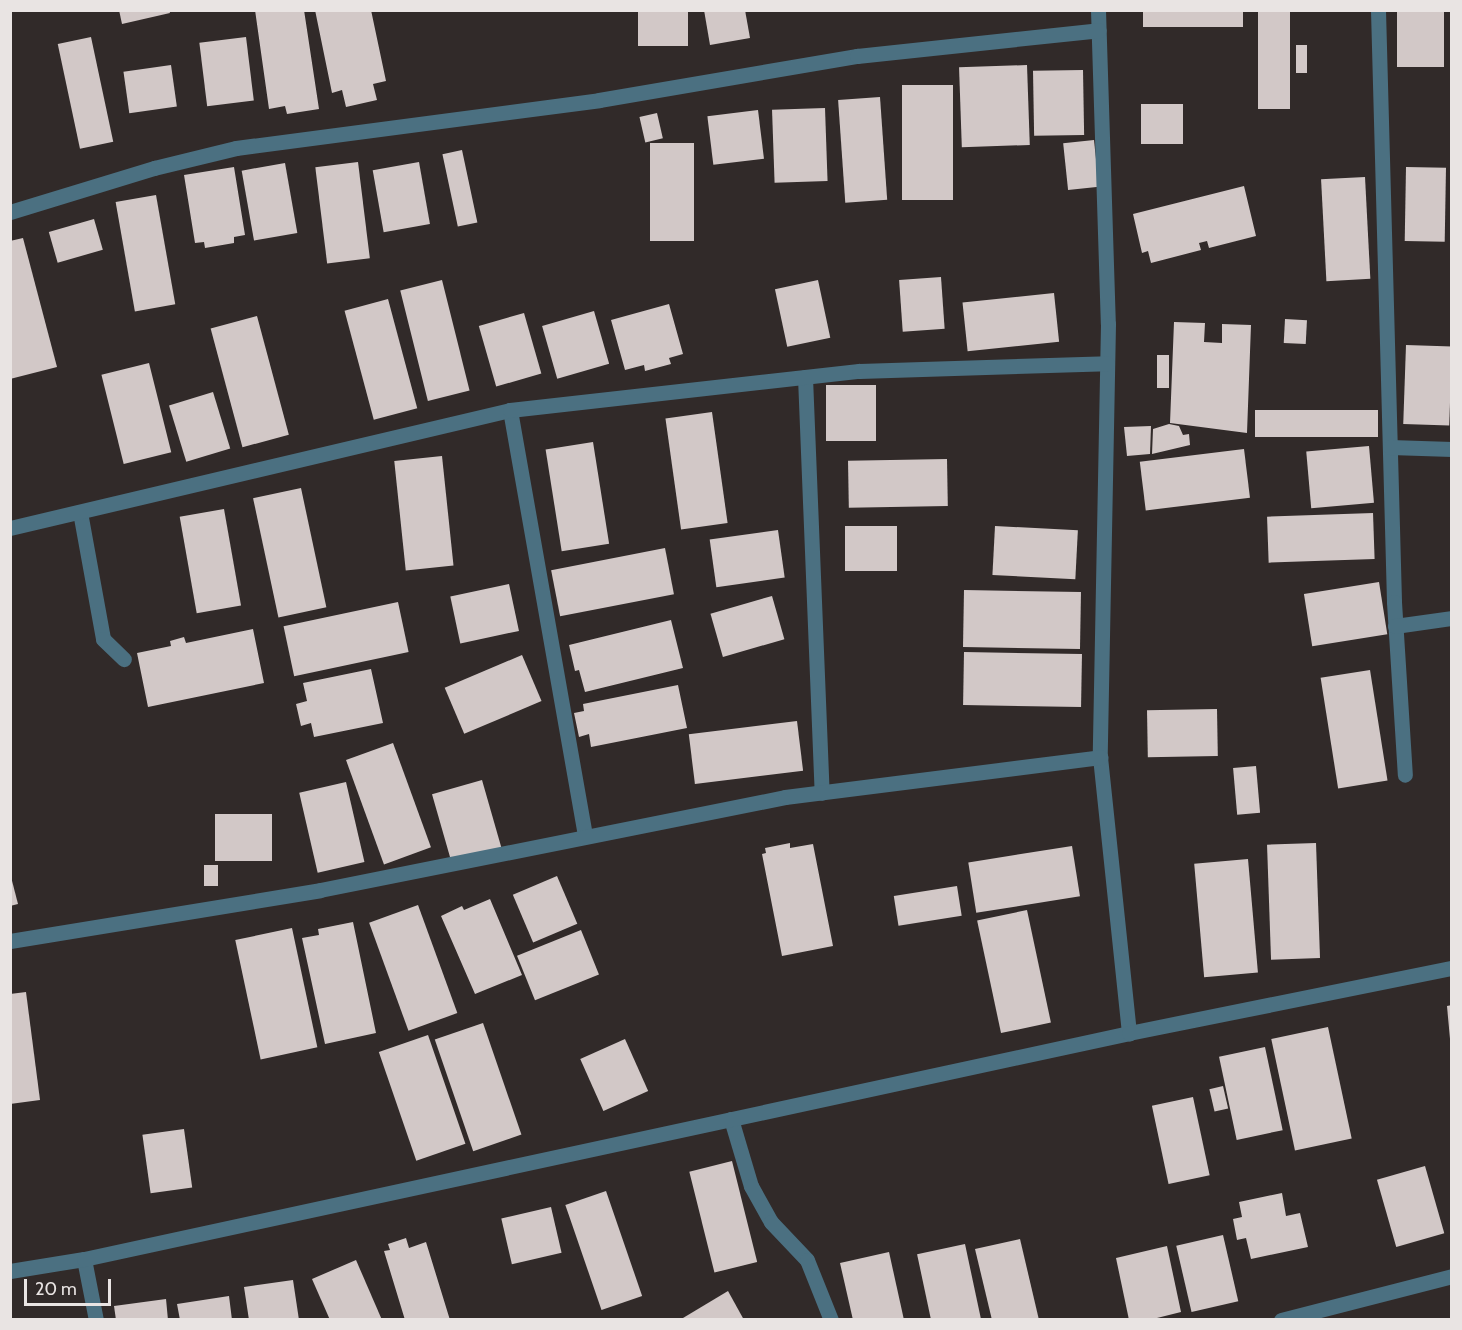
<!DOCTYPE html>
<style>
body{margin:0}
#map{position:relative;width:1462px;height:1330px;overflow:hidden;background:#312a29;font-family:Cabin,sans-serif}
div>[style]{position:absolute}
.building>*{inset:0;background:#d2c8c7;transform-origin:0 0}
.minor>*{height:15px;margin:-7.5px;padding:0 7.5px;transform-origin:7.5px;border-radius:7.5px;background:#4b7081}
span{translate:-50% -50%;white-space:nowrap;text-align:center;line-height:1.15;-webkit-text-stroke:6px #312a29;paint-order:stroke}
.frame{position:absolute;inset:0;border:12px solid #e9e4e3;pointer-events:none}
.scale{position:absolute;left:24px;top:1279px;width:87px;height:27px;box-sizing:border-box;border:3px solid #e9e4e3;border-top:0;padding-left:8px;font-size:18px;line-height:21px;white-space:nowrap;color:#e9e4e3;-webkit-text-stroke:4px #312a29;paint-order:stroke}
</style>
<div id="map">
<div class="building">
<i style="clip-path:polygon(119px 10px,169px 10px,170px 13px,122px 24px)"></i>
<i style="clip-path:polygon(255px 10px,304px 10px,319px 109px,287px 114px,285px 106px,269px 109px)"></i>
<i style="clip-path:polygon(315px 10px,371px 10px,386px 81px,373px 84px,377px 100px,346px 107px,342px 90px,332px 93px)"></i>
<i style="left:638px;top:10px;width:50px;height:36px"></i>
<i style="clip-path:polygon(704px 10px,745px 10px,750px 38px,710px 45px)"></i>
<i style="left:1143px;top:10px;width:100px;height:17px"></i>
<i style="left:1258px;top:10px;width:32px;height:99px"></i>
<i style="left:1397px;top:10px;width:47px;height:57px"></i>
<i style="left:91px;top:37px;width:107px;height:34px;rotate:78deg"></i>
<i style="left:246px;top:37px;width:64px;height:47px;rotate:83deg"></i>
<i style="left:1296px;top:45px;width:11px;height:28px"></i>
<i style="left:171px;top:65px;width:42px;height:48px;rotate:82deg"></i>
<i style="left:1027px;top:65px;width:80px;height:68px;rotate:88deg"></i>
<i style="left:1083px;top:70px;width:65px;height:50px;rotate:89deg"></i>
<i style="left:953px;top:85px;width:115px;height:51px;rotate:90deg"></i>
<i style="left:880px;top:97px;width:103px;height:42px;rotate:86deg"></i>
<i style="left:1141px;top:104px;width:42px;height:40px"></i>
<i style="left:825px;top:108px;width:73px;height:53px;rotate:88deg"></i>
<i style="left:758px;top:110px;width:49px;height:51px;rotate:83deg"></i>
<i style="left:657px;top:113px;width:26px;height:18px;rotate:77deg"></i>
<i style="left:1094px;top:140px;width:47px;height:31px;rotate:84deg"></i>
<i style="left:650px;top:143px;width:44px;height:98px"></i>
<i style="left:462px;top:150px;width:74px;height:20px;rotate:78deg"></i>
<i style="left:358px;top:162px;width:97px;height:43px;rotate:83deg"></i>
<i style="left:419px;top:162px;width:63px;height:47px;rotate:80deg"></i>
<i style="left:285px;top:163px;width:71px;height:44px;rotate:80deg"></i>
<i style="clip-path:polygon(234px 167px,245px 235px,234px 237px,234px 243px,205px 248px,204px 242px,195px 243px,184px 175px)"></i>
<i style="left:1406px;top:167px;width:40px;height:74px;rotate:1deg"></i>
<i style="left:1365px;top:177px;width:102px;height:44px;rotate:87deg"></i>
<i style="clip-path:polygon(1244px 186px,1256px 236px,1209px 248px,1207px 241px,1199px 243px,1201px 250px,1151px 263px,1148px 251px,1142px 253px,1133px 214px)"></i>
<i style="left:156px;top:195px;width:111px;height:41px;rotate:80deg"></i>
<i style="left:94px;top:219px;width:32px;height:47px;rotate:74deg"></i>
<i style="clip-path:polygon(23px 238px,57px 367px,10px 379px,10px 241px)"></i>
<i style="left:941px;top:277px;width:52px;height:42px;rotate:86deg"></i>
<i style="left:442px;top:280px;width:114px;height:43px;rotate:76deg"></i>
<i style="left:818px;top:280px;width:59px;height:44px;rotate:78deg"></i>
<i style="left:1054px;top:293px;width:49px;height:92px;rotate:84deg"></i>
<i style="left:388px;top:299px;width:113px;height:45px;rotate:75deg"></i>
<i style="clip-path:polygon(669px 304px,683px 354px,669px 358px,671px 364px,645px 371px,644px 365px,625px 370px,611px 320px)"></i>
<i style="left:594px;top:311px;width:55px;height:54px;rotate:74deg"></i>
<i style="left:524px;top:313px;width:63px;height:47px;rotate:74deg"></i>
<i style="left:257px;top:316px;width:123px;height:48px;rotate:75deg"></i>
<i style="left:1285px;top:319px;width:22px;height:24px;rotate:3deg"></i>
<i style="clip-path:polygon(1174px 322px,1205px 323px,1204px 342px,1222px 343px,1222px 324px,1251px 325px,1247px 433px,1170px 423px)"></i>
<i style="left:1406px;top:345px;width:46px;height:79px;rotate:2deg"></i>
<i style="left:1157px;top:355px;width:12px;height:33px"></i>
<i style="left:149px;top:363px;width:92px;height:49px;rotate:76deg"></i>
<i style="left:876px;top:385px;width:56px;height:50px;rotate:90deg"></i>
<i style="left:213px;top:392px;width:59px;height:46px;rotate:73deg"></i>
<i style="left:1378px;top:410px;width:27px;height:123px;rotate:90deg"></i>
<i style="left:712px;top:412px;width:112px;height:47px;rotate:82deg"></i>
<i style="clip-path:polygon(1169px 424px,1179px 426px,1183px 435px,1189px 434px,1190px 445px,1152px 454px,1153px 429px)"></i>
<i style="clip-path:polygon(1151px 426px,1150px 454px,1127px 456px,1124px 427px)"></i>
<i style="left:593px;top:442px;width:103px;height:48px;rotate:81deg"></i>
<i style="left:1369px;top:446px;width:57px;height:63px;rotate:85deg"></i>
<i style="left:1244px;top:449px;width:49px;height:105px;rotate:83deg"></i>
<i style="left:442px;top:456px;width:110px;height:48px;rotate:84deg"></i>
<i style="left:947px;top:459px;width:47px;height:99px;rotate:89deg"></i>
<i style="left:301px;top:488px;width:122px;height:49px;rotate:78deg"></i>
<i style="left:224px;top:509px;width:98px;height:45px;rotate:80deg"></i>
<i style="left:1373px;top:513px;width:46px;height:106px;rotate:88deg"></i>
<i style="left:845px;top:526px;width:52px;height:45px"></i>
<i style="left:995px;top:526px;width:83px;height:49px;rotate:3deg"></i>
<i style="left:778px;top:530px;width:48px;height:69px;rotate:82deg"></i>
<i style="left:665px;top:548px;width:47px;height:116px;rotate:79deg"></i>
<i style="left:1379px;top:582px;width:53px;height:76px;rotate:81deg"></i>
<i style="left:509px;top:584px;width:48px;height:60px;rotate:78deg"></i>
<i style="left:964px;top:590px;width:117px;height:57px;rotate:1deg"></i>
<i style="left:772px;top:596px;width:45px;height:64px;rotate:74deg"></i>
<i style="left:398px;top:602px;width:51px;height:117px;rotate:78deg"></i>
<i style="clip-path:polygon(671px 620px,683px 668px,585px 692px,579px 670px,575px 671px,569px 645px)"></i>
<i style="clip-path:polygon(253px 629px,264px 683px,148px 707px,137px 653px,171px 646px,170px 641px,184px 637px,186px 643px)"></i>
<i style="left:964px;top:652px;width:118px;height:53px;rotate:1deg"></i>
<i style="left:522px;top:655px;width:50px;height:84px;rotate:67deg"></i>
<i style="clip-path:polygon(371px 669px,383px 723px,314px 737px,311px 723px,301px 726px,296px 704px,307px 701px,303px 683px)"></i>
<i style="left:1370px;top:670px;width:112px;height:50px;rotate:81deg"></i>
<i style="clip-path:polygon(678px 685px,687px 728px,591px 747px,589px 734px,579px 737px,574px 713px,584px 711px,583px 704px)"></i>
<i style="left:1217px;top:709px;width:47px;height:70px;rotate:89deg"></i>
<i style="left:797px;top:721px;width:50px;height:109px;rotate:83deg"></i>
<i style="left:393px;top:743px;width:111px;height:50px;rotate:70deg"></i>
<i style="left:1256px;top:766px;width:47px;height:23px;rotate:85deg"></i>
<i style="left:482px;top:780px;width:78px;height:52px;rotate:74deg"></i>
<i style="left:346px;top:782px;width:82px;height:48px;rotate:77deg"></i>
<i style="left:215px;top:814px;width:57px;height:47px"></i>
<i style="clip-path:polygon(790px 843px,790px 848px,813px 844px,833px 946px,782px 956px,762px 854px,766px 853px,765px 848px)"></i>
<i style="left:1316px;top:843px;width:115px;height:49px;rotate:88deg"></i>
<i style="left:1072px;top:846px;width:51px;height:105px;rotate:81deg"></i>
<i style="left:1248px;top:859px;width:114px;height:54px;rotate:85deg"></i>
<i style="left:204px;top:865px;width:14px;height:21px"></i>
<i style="clip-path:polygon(10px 873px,18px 904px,10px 906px)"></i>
<i style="left:557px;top:876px;width:52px;height:48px;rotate:67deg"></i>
<i style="left:957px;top:886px;width:30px;height:64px;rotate:81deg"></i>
<i style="clip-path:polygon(490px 899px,522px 975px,475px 994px,441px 916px,462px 906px,464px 910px)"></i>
<i style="left:418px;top:905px;width:115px;height:52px;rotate:70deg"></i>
<i style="left:1027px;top:910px;width:115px;height:51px;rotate:78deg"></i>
<i style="clip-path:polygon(353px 922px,376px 1033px,325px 1044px,302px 938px,319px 935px,318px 929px)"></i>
<i style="left:292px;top:928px;width:122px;height:58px;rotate:78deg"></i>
<i style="left:581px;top:930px;width:48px;height:69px;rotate:68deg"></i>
<i style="clip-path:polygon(26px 992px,40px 1100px,10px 1104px,10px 994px)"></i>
<i style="clip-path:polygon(1452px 1005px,1452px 1039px,1450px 1039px,1447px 1006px)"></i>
<i style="left:483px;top:1023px;width:118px;height:51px;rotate:71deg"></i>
<i style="left:1328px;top:1027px;width:114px;height:58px;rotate:78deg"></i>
<i style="left:428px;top:1035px;width:115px;height:52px;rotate:71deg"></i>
<i style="left:625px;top:1039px;width:57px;height:49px;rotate:66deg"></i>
<i style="left:1265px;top:1047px;width:85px;height:47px;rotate:78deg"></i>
<i style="left:1223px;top:1086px;width:23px;height:14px;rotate:77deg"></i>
<i style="left:1193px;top:1097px;width:80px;height:42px;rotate:78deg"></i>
<i style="left:184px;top:1129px;width:59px;height:42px;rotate:82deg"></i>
<i style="left:732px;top:1161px;width:104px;height:44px;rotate:76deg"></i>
<i style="left:1425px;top:1166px;width:70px;height:50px;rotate:74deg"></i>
<i style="left:606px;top:1191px;width:111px;height:43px;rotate:71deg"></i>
<i style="clip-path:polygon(1282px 1193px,1286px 1216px,1300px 1213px,1308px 1247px,1251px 1259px,1246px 1238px,1237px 1240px,1233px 1219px,1242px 1217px,1239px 1202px)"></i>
<i style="left:551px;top:1207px;width:47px;height:51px;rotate:77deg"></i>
<i style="left:1223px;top:1235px;width:68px;height:48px;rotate:77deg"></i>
<i style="clip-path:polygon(406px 1238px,409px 1248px,426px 1242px,450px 1320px,405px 1320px,384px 1251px,390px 1250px,388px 1244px)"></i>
<i style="clip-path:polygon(1020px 1239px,1039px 1320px,992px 1320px,975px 1249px)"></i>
<i style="left:965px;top:1244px;width:78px;height:49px;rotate:78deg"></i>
<i style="clip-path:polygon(1167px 1246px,1181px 1312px,1149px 1320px,1129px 1320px,1116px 1258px)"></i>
<i style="clip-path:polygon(889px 1252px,904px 1320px,853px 1320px,840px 1263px)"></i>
<i style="clip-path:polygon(356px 1260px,382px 1320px,330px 1320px,312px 1279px)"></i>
<i style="clip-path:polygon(293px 1280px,299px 1320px,249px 1320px,244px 1287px)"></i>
<i style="clip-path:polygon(728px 1291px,744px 1320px,684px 1320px,683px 1318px)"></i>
<i style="clip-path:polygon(229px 1296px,232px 1320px,180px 1320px,177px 1304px)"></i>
<i style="clip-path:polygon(166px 1299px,168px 1320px,116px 1320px,114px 1306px)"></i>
</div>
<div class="minor">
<i style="left:1098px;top:10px;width:314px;rotate:88.2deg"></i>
<i style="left:1108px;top:324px;width:433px;rotate:91.1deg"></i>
<i style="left:1100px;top:757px;width:278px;rotate:84deg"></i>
<i style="left:1378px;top:10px;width:592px;rotate:88.45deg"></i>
<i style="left:1394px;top:602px;width:173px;rotate:86.4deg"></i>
<i style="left:10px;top:212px;width:151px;rotate:-17deg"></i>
<i style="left:154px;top:168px;width:84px;rotate:-13.7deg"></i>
<i style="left:236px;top:148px;width:366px;rotate:-7.5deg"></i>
<i style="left:599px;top:100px;width:262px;rotate:-9.7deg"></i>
<i style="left:857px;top:56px;width:243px;rotate:-6.1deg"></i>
<i style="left:805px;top:377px;width:416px;rotate:87.7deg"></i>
<i style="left:510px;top:410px;width:433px;rotate:80deg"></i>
<i style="left:1390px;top:447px;width:62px;rotate:1.8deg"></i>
<i style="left:80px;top:512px;width:129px;rotate:79.7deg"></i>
<i style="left:103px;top:639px;width:29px;rotate:44deg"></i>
<i style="left:10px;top:528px;width:514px;rotate:-13.28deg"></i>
<i style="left:510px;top:410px;width:351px;rotate:-6.4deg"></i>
<i style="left:859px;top:371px;width:248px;rotate:-1.8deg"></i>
<i style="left:1395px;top:626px;width:58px;rotate:-8deg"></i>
<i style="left:10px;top:941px;width:314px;rotate:-9.3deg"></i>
<i style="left:320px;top:890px;width:474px;rotate:-11.3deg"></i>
<i style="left:785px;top:797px;width:318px;rotate:-7.2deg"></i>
<i style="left:731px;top:1119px;width:70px;rotate:73.4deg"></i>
<i style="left:751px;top:1186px;width:41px;rotate:60.9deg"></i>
<i style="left:771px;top:1222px;width:52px;rotate:46.5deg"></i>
<i style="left:807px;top:1260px;width:65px;rotate:68.2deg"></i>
<i style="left:84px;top:1259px;width:62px;rotate:78.9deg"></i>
<i style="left:10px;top:1271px;width:75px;rotate:-9.2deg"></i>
<i style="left:84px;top:1259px;width:1069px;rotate:-12.2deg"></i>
<i style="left:1129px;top:1033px;width:329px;rotate:-11.4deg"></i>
<i style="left:1281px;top:1320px;width:177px;rotate:-14.4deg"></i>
</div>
<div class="frame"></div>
<div class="scale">20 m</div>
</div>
